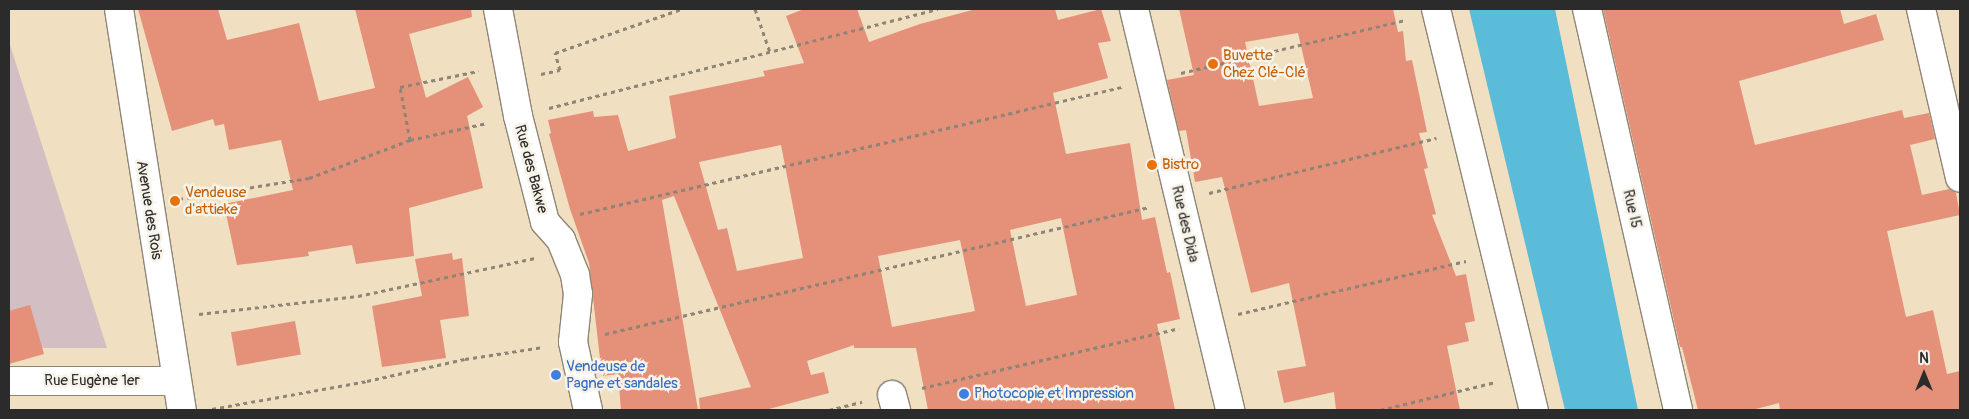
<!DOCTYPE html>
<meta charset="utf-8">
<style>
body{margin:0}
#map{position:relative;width:1969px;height:419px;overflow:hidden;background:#f0dfc0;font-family:Pangolin,sans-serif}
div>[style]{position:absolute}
.industrial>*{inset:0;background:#d2bec3}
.water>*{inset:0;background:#5bbcda}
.building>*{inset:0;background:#e59079;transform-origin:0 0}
.path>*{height:3px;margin-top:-1.5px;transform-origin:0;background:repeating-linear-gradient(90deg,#8e8576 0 4px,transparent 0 8px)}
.roads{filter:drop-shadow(1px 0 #8e8576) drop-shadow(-1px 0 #8e8576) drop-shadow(0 1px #8e8576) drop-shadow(0 -1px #8e8576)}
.minor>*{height:28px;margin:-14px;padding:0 14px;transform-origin:14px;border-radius:14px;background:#fff}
.dots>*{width:14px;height:14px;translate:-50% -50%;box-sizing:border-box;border:2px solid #f7f3e8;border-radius:50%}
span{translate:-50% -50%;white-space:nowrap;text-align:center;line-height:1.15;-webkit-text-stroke:5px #f7f3e8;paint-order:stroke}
.food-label{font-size:15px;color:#c56008}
.left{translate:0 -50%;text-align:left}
.street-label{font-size:15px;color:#2b2b2b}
.shop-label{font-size:15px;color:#366cbe}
.frame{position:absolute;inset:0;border:10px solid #2b2b2b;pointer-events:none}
.north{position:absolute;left:1899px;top:349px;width:50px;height:50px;-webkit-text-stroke:4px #f7f3e8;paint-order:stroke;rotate:0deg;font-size:14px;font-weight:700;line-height:20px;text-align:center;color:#2b2b2b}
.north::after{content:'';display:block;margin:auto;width:18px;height:22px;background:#2b2b2b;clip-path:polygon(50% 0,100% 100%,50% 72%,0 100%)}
</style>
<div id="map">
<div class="industrial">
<i style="clip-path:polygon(9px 42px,107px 348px,9px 348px)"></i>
</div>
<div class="water">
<i style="clip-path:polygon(1469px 9px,1555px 9px,1638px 410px,1565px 410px)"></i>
</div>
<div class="building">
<i style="clip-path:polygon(138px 9px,218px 9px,227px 40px,299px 23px,319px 101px,375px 88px,355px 9px,471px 9px,472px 17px,409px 34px,426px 98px,468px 77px,483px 107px,467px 116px,483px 188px,409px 208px,414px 256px,356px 264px,352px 245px,308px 252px,309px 256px,237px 265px,224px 204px,293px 190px,281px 140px,229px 150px,224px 124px,215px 126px,213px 119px,172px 131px)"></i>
<i style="clip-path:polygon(evenodd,804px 9px,857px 9px,869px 42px,920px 24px,976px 9px,1055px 9px,1058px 20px,1101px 9px,1111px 41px,1098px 43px,1108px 78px,1053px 93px,1066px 154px,1130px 143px,1142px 220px,1155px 217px,1167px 273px,1170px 272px,1180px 319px,1157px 324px,1175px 410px,928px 410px,916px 348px,854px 348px,854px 345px,807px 361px,811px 375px,824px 372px,829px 393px,765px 410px,700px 410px,699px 398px,751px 387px,674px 196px,662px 200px,698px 410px,621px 410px,618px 374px,602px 376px,589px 263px,570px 209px,549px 134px,551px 133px,548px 120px,593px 111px,594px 117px,618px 115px,628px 151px,676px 138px,669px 96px,765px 76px,763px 71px,804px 63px,786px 16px,804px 9px,781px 145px,803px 258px,737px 271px,727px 228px,718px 230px,699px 162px,781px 145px,804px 9px,1061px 218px,1077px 295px,1026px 306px,1010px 230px,1061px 218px,804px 9px,960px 240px,975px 311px,892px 327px,878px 256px,960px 240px)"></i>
<i style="clip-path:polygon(evenodd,1179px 9px,1393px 9px,1398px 32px,1403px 31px,1406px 61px,1412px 60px,1427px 132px,1419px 133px,1428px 168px,1424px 169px,1436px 214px,1432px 215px,1456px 276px,1466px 274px,1475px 321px,1465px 323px,1469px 341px,1447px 346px,1460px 410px,1336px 410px,1334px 392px,1284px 403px,1277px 371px,1306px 366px,1289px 283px,1251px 293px,1222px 177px,1195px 182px,1186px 130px,1179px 131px,1167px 80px,1194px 75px,1179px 9px,1298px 33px,1313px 98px,1259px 106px,1245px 42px,1298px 33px)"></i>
<i style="clip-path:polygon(1603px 9px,1840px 9px,1844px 24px,1876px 14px,1884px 40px,1739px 81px,1755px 145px,1902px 110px,1904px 118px,1929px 113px,1935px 139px,1910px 145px,1922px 195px,1949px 189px,1956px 193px,1960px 215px,1887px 231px,1906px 317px,1933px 310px,1947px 374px,1960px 371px,1960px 410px,1780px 410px,1779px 403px,1752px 410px,1698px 410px,1682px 347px,1680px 347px)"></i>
<i style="clip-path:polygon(452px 253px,453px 260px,462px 258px,469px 316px,440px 320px,446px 358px,382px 367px,372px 306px,422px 296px,415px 259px)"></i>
<i style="clip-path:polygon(30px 305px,44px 354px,9px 364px,9px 311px)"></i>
<i style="left:295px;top:321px;width:34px;height:65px;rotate:80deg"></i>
</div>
<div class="path">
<i style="left:755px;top:9px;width:46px;rotate:70.8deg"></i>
<i style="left:1181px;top:73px;width:231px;rotate:-13.3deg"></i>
<i style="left:541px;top:74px;width:19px;rotate:-12deg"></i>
<i style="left:560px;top:70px;width:18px;rotate:-106deg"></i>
<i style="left:555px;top:53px;width:133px;rotate:-19.2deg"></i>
<i style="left:549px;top:108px;width:401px;rotate:-14.3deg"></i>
<i style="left:410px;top:140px;width:54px;rotate:-100.7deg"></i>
<i style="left:400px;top:87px;width:80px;rotate:-11.6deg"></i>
<i style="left:1209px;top:193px;width:234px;rotate:-13.6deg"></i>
<i style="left:179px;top:199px;width:132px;rotate:-9.2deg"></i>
<i style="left:309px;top:178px;width:108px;rotate:-20.6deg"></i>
<i style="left:410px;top:140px;width:79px;rotate:-12.4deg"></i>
<i style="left:580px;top:214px;width:557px;rotate:-13.19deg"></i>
<i style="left:199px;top:314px;width:160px;rotate:-6.5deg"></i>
<i style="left:358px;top:296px;width:181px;rotate:-12.1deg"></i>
<i style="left:1238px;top:314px;width:234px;rotate:-13.1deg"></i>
<i style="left:605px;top:334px;width:559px;rotate:-13.14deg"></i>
<i style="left:922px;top:388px;width:264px;rotate:-13.1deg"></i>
<i style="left:212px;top:409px;width:158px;rotate:-10.2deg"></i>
<i style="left:367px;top:381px;width:100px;rotate:-12.7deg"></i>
<i style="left:465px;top:359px;width:79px;rotate:-8.7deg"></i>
<i style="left:829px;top:410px;width:34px;rotate:-14deg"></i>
<i style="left:1380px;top:410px;width:119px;rotate:-13.6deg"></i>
</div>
<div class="roads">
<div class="minor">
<i style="left:119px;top:9px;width:406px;rotate:81.1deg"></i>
<i style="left:498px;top:9px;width:109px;rotate:79.4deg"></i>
<i style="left:518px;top:116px;width:109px;rotate:75.7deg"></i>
<i style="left:545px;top:222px;width:24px;rotate:48deg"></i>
<i style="left:561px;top:240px;width:38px;rotate:68deg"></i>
<i style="left:575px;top:275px;width:19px;rotate:81deg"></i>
<i style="left:578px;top:294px;width:48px;rotate:95.9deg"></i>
<i style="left:573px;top:342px;width:70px;rotate:77.6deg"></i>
<i style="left:1134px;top:9px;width:412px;rotate:76.5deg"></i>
<i style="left:1436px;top:9px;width:413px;rotate:76.3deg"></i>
<i style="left:1587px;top:9px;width:411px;rotate:77.2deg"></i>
<i style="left:1921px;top:9px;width:173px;rotate:77deg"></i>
<i style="left:9px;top:381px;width:167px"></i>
<i style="left:892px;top:395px;width:16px;rotate:75deg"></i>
</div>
</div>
<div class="dots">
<i style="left:1213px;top:64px;background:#e8710a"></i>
<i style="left:1152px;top:165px;background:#e8710a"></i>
<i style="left:175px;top:201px;background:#e8710a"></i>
<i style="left:556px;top:375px;background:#3f7fe0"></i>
<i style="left:964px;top:394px;background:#3f7fe0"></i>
</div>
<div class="food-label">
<span class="left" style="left:1223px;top:64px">Buvette<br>Chez Clé-Clé</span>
<span class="left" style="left:1162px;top:165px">Bistro</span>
<span class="left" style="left:185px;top:201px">Vendeuse<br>d'attieke</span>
</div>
<div class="street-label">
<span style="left:531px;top:169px;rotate:75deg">Rue des Bakwe</span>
<span style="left:1632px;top:209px;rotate:77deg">Rue I5</span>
<span style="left:149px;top:210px;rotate:81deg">Avenue des Rois</span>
<span style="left:1185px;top:224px;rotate:77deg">Rue des Dida</span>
<span style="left:92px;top:381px">Rue Eugène 1er</span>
</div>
<div class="shop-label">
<span class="left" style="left:566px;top:375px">Vendeuse de<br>Pagne et sandales</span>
<span class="left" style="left:974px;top:394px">Photocopie et Impression</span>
</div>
<div class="frame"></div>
<div class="north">N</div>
</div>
